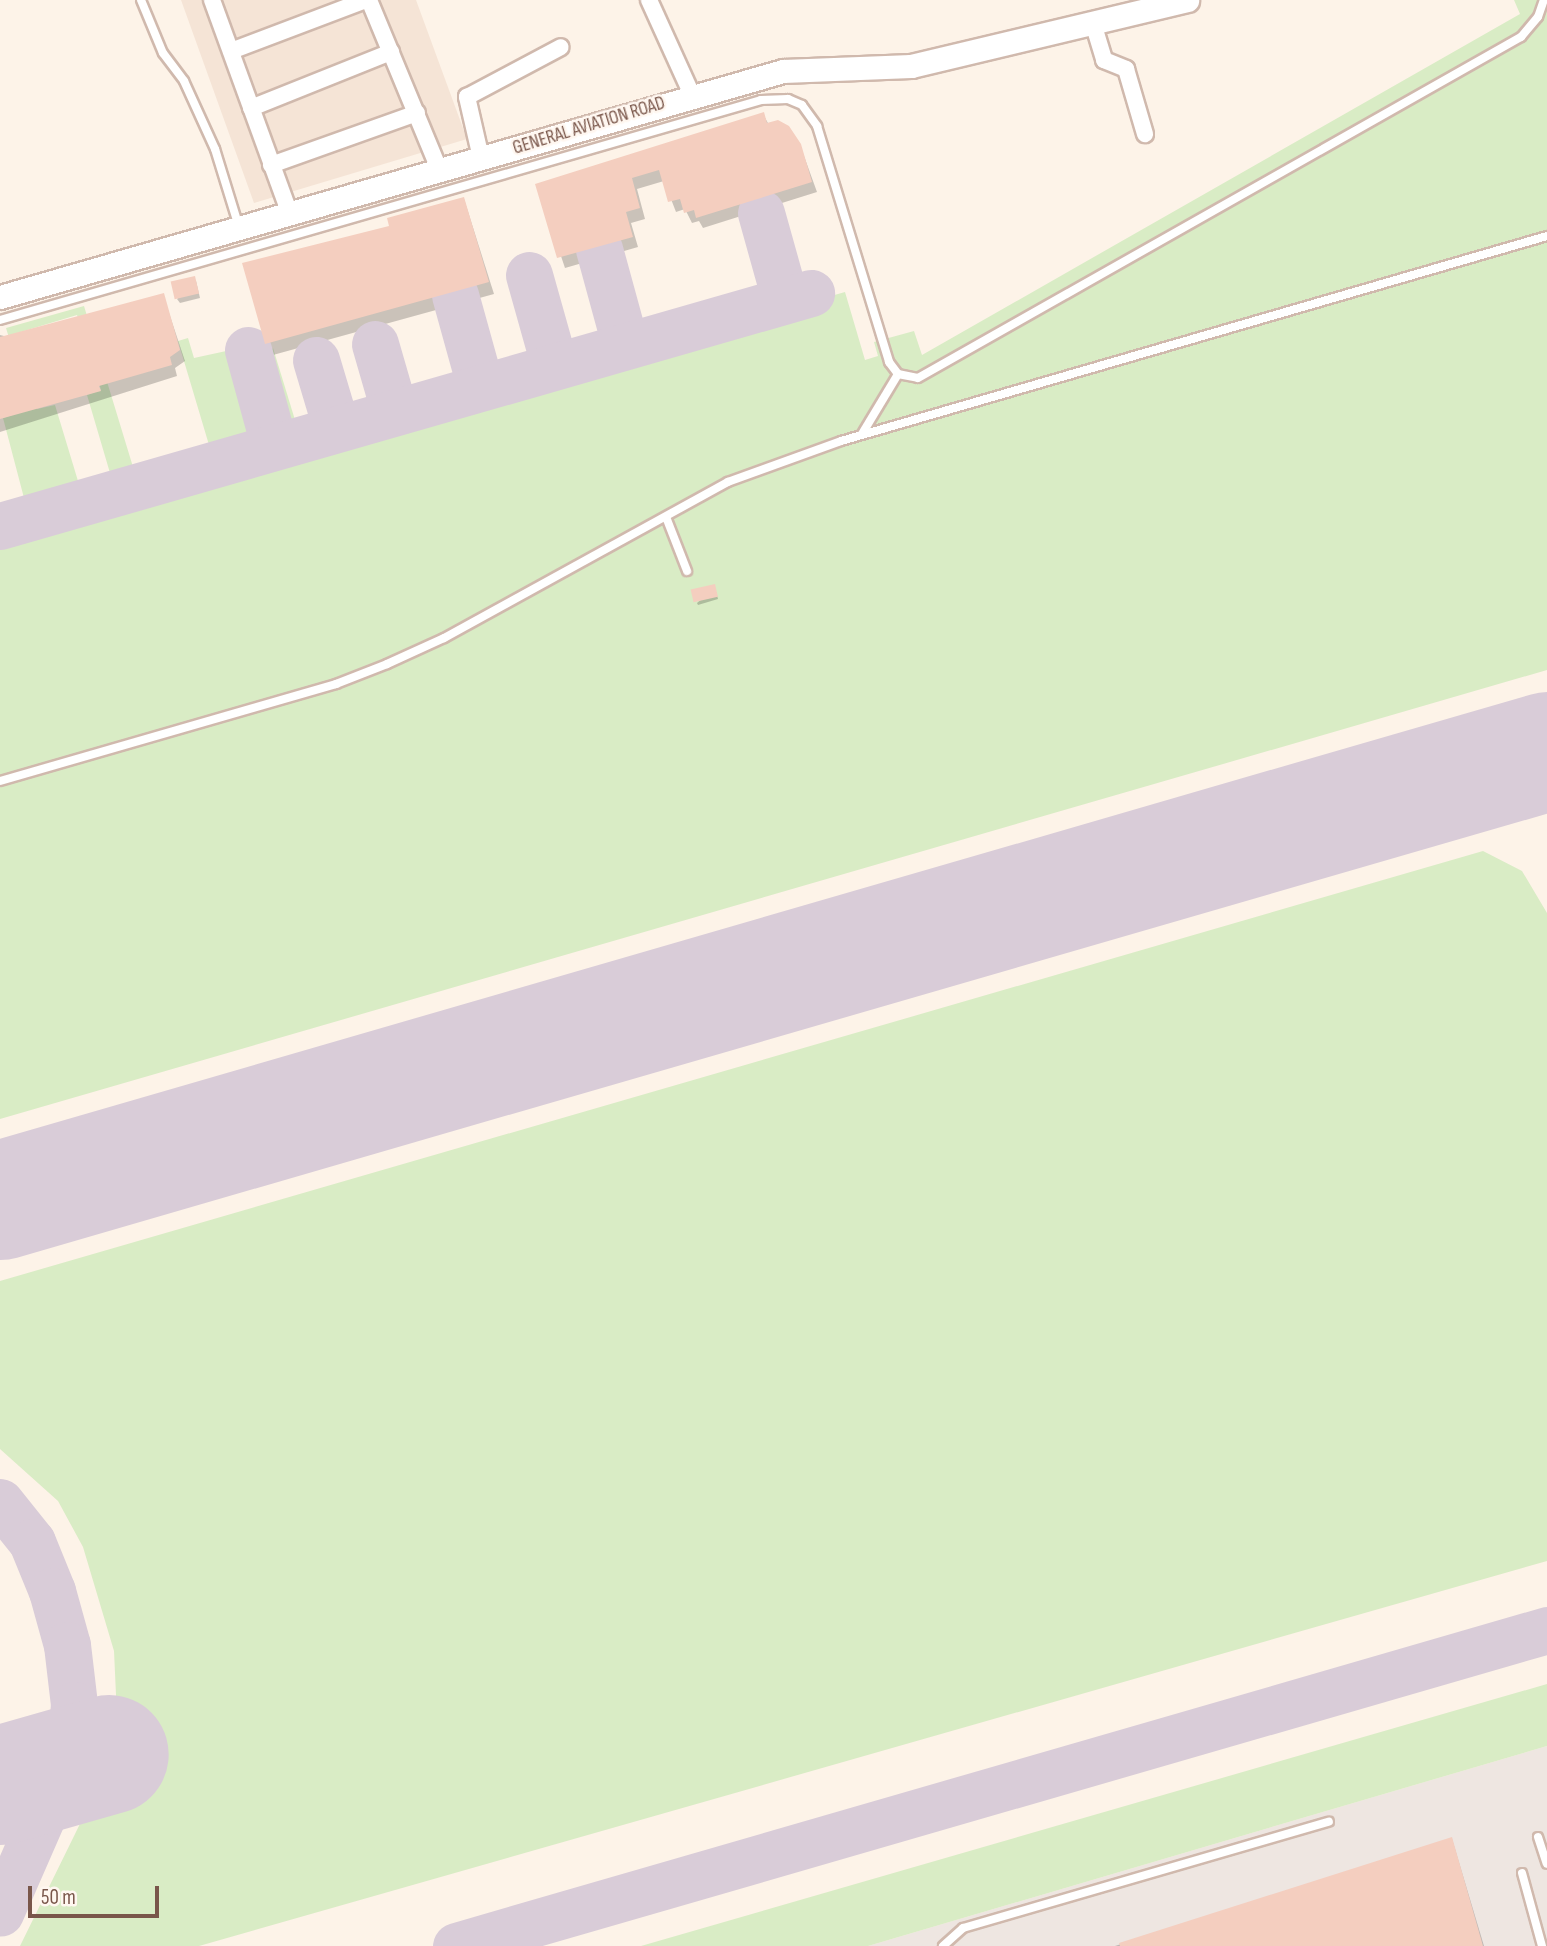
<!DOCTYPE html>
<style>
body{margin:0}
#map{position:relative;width:1547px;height:1946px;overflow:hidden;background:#fdf3e8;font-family:"Sofia Sans Condensed",sans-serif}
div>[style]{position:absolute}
.residential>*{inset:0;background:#f5e4d6}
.industrial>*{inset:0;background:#eee6e1}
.green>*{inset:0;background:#d9ecc5}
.shadow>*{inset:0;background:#0003}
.taxiway>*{height:47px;margin:-23.5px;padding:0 23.5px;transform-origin:23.5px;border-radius:23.5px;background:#d9ccd8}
.runway>*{height:119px;margin:-59.5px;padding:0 59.5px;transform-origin:59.5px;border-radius:59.5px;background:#d9ccd8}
.building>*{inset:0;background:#f4cebf;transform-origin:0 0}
.roads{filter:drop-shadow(2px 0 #d0b9ad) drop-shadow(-2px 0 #d0b9ad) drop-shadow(0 2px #d0b9ad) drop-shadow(0 -2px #d0b9ad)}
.lane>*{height:8px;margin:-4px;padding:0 4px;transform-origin:4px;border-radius:4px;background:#fff}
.street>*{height:16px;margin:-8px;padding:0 8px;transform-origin:8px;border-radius:8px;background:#fff}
.secondary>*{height:23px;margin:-11.5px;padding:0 11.5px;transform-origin:11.5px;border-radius:11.5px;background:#fff}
span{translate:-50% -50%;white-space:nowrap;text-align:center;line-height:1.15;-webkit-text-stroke:5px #fff7f0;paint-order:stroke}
.street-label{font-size:19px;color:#79564a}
.scale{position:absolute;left:28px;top:1886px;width:131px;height:32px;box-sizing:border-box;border:4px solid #79564a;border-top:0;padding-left:9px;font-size:21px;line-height:24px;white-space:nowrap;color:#79564a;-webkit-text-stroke:5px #fff7f0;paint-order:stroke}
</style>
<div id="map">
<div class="residential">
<i style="clip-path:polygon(181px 0,416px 0,467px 139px,254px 203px)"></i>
</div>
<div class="industrial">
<i style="clip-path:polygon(1547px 1746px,1547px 1946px,868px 1946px)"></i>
</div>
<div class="green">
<i style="clip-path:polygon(1514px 0,1547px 0,1547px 670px,0 1119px,0 534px,845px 292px,865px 360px,878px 356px,874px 342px,914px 331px,922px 355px,1520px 14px)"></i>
<i style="clip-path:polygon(84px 306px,133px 467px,110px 473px,87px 395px,101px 390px,77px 315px,14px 334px,37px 409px,55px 405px,78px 481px,24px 498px,3px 418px,31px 409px,6px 328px)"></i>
<i style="clip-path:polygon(188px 338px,194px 358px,240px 348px,264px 429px,209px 445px,178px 341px)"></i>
<i style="clip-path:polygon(273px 348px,295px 420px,277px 426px,261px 373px)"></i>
<i style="clip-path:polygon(1483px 851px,1522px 871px,1547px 913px,1547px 1561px,199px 1946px,20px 1946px,102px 1779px,115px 1726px,116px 1695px,114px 1651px,83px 1547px,58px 1501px,0 1449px,0 1281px)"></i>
<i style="clip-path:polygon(1547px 1684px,1547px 1746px,868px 1946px,641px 1946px)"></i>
</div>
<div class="shadow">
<i style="clip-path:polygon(763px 114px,769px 125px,800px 145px,817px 192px,703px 228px,699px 221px,692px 223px,685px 209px,676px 212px,664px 181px,637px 189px,645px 219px,631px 223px,638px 247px,565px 268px,537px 185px)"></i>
<i style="clip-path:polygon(464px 199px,494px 294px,273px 355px,267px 343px,391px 227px)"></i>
<i style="clip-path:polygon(196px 281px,200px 298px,180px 303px,177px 299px)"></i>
<i style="clip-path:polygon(163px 295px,185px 361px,175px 368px,177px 376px,0 432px,0 335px,8px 337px)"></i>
<i style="clip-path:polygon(715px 588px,718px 599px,698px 605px,697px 603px)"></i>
<i style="clip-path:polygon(1452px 1839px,1484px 1946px,1115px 1946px)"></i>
</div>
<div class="taxiway">
<i style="left:761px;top:213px;width:89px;rotate:74.4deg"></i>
<i style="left:599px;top:249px;width:98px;rotate:74.7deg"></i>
<i style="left:529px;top:275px;width:92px;rotate:74.3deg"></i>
<i style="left:455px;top:295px;width:93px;rotate:74.5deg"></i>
<i style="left:375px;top:344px;width:69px;rotate:73.9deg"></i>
<i style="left:248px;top:350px;width:98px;rotate:74.7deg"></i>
<i style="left:316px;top:360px;width:70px;rotate:73.4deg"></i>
<i style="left:0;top:526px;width:844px;rotate:-16.03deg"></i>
<i style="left:1504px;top:764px;width:46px;rotate:19.2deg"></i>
<i style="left:0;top:1502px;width:51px;rotate:51.3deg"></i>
<i style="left:32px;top:1542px;width:53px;rotate:67.8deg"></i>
<i style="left:52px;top:1591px;width:56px;rotate:74.5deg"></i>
<i style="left:67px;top:1645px;width:60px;rotate:83.3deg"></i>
<i style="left:74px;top:1705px;width:50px;rotate:95.7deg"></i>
<i style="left:69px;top:1755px;width:172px;rotate:113.6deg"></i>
<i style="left:456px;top:1946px;width:1136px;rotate:-16.15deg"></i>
</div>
<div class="runway">
<i style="left:0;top:1200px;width:1611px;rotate:-16.18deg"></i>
<i style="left:0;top:1785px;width:113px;rotate:-15.9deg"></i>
</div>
<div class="building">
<i style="clip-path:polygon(764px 112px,767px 123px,778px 120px,789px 126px,801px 144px,812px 182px,696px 218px,694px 210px,684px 213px,680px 199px,668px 202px,659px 170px,632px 178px,640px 208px,626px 212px,633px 237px,557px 258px,535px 184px)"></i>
<i style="clip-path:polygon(464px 197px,489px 282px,265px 344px,242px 263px,389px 226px,387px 218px)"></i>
<i style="left:195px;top:276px;width:18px;height:25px;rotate:77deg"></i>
<i style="clip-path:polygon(164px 293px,180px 350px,170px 357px,172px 365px,99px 386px,101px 391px,0 419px,0 337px)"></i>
<i style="left:715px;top:584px;width:13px;height:25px;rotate:77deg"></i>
<i style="clip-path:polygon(1452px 1837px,1483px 1946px,1120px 1946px,1119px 1943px)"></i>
</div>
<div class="roads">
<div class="lane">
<i style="left:141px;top:0;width:57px;rotate:67.5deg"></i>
<i style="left:163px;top:53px;width:35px;rotate:53deg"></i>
<i style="left:184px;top:81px;width:75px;rotate:65.5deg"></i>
<i style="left:215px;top:149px;width:82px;rotate:72.9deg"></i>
<i style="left:0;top:320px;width:792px;rotate:-16.12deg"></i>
<i style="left:761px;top:100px;width:27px;rotate:-2deg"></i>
<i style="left:788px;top:99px;width:15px;rotate:23deg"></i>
<i style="left:802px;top:105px;width:26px;rotate:54deg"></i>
<i style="left:817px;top:126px;width:247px;rotate:73deg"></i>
<i style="left:889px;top:362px;width:15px;rotate:53deg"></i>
<i style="left:898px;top:374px;width:20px;rotate:11deg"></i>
<i style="left:918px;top:378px;width:693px;rotate:-29.49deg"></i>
<i style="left:1521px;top:37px;width:26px;rotate:-50deg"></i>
<i style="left:1538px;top:17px;width:18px;rotate:-71deg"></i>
<i style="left:862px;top:434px;width:70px;rotate:-59deg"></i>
<i style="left:666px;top:517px;width:58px;rotate:68.7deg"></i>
<i style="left:0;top:781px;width:350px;rotate:-16.1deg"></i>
<i style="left:336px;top:684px;width:55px;rotate:-21.4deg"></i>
<i style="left:387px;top:664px;width:63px;rotate:-24.5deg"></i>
<i style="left:444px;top:638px;width:324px;rotate:-28.8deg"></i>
<i style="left:728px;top:482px;width:120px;rotate:-19.9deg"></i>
<i style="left:841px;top:441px;width:735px;rotate:-16.19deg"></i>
<i style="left:1538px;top:1837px;width:28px;rotate:72deg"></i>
<i style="left:1522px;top:1873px;width:76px;rotate:74.7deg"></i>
<i style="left:943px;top:1946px;width:27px;rotate:-42deg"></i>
<i style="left:963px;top:1928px;width:381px;rotate:-16.2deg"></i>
</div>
<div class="street">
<i style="left:212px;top:0;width:228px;rotate:70deg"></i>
<i style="left:369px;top:0;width:183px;rotate:67.5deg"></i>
<i style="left:649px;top:0;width:104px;rotate:65.6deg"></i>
<i style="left:1093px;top:23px;width:39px;rotate:73deg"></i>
<i style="left:1104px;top:60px;width:24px;rotate:22deg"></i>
<i style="left:1126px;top:69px;width:68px;rotate:73.7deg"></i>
<i style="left:231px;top:51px;width:144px;rotate:-20.7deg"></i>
<i style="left:251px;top:108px;width:151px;rotate:-21.8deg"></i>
<i style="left:481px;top:158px;width:63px;rotate:-102.9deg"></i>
<i style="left:467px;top:97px;width:106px;rotate:-28deg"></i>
<i style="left:271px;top:165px;width:155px;rotate:-19.6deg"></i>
</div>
<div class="secondary">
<i style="left:0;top:297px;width:815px;rotate:-16.1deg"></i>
<i style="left:783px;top:71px;width:128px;rotate:-2.2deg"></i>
<i style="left:911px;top:66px;width:284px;rotate:-13.4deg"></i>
</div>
</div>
<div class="street-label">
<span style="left:589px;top:126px;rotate:-17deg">GENERAL AVIATION ROAD</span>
</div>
<div class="scale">50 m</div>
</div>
